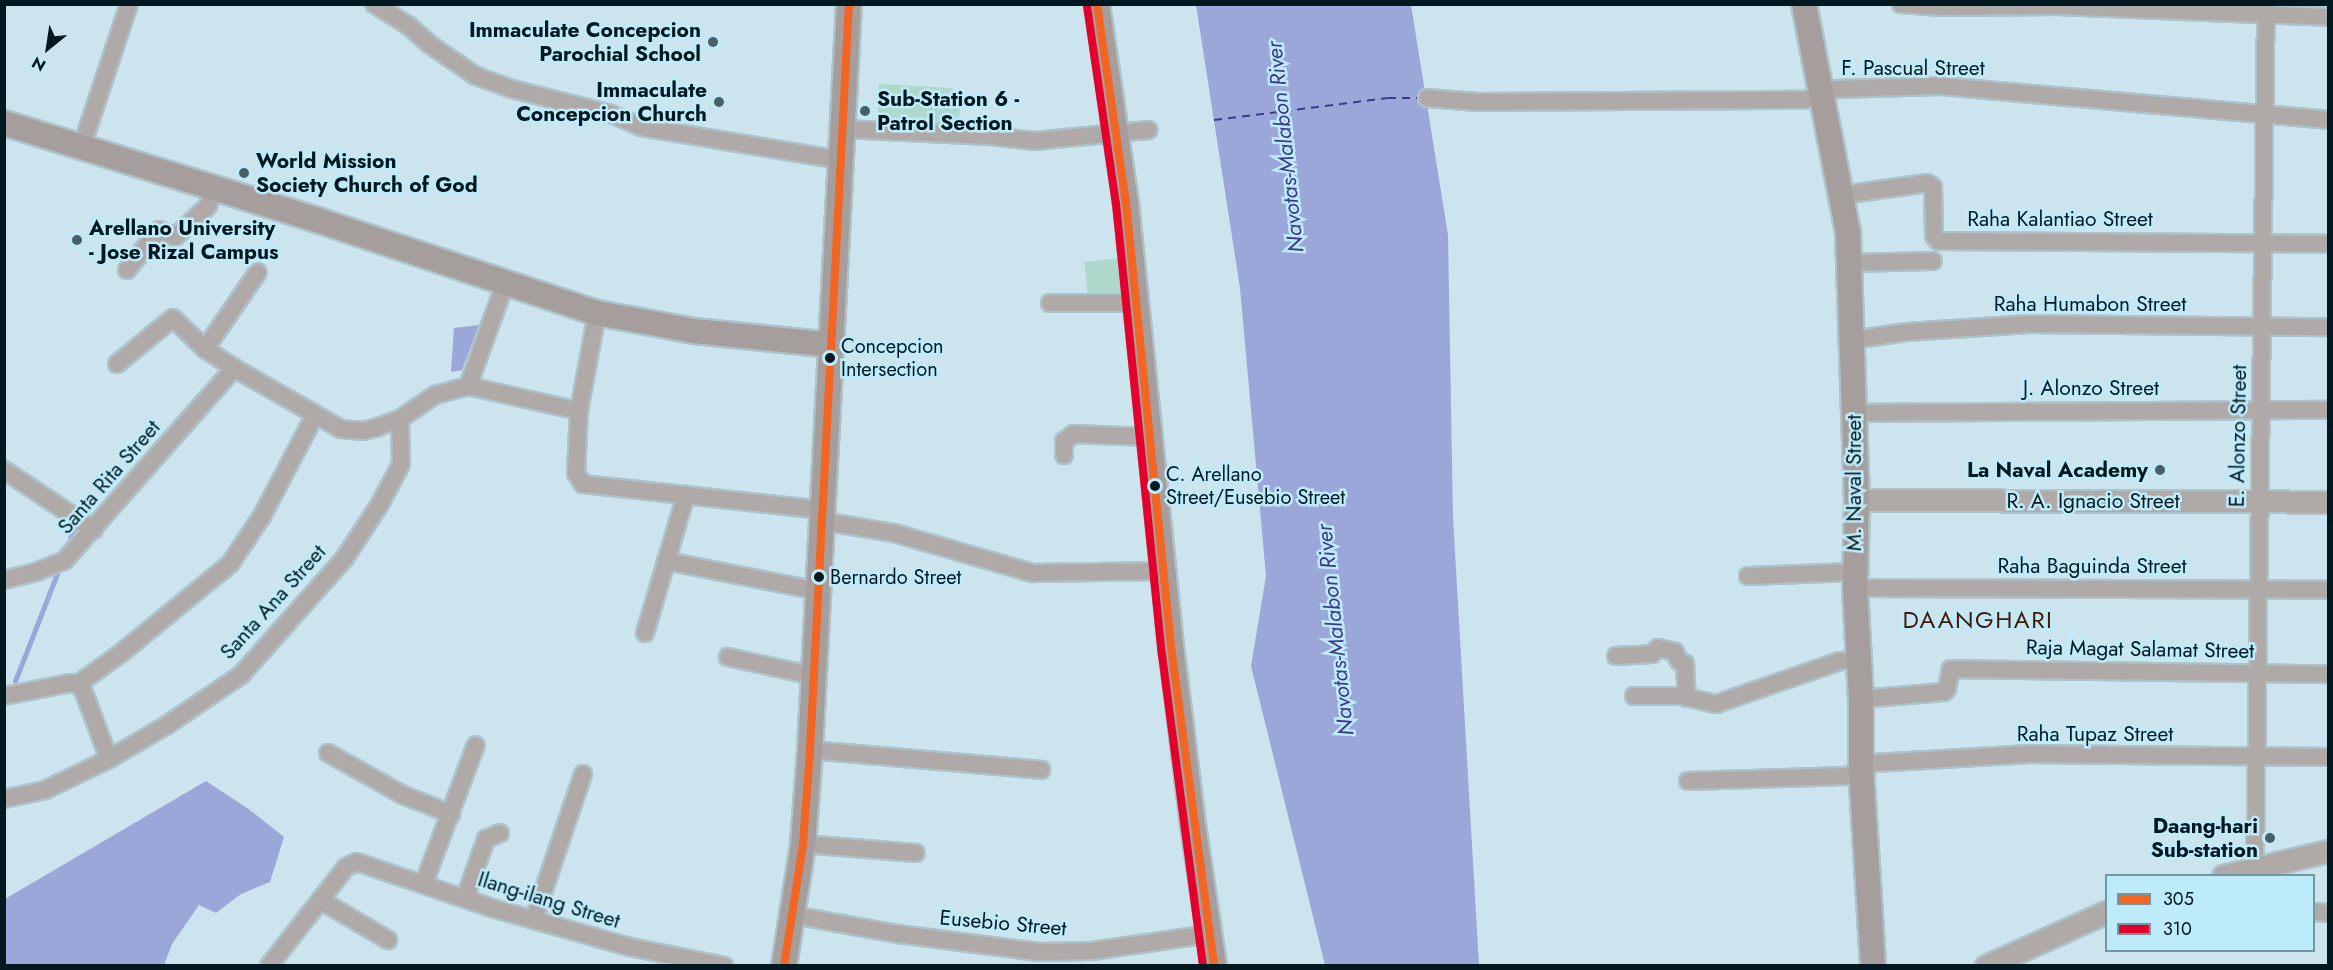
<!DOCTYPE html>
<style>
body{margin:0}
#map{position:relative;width:2333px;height:970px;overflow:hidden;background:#cce4ed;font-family:Jost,sans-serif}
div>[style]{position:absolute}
.green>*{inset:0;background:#aed8cb;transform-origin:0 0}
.water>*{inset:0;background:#9ba6d9}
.stream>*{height:5px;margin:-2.5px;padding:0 2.5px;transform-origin:2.5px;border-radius:2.5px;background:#9ba6d9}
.ferry>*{height:1.5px;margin-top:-0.75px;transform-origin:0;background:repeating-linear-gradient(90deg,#3d398b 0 8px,transparent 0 14px)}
.roads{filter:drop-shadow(2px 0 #aec2ca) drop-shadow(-2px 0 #aec2ca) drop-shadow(0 2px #aec2ca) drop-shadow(0 -2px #aec2ca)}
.minor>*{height:16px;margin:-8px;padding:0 8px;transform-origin:8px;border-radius:8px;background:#afa9a8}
.tertiary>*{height:21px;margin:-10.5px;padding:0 10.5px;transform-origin:10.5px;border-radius:10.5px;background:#afa9a8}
.secondary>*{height:24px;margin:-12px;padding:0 12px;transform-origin:12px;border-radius:12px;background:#a69e9c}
.bus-1>*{height:8px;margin:-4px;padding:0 4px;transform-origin:4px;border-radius:4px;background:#f26522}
.bus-2>*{height:8px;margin:-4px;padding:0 4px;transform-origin:4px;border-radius:4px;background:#e4002b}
.dots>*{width:16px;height:16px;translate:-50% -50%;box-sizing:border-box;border:3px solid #beebfa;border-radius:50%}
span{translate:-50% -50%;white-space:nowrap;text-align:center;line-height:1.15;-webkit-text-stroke:5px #beebfa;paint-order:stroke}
.bus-label{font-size:20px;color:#011820}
.left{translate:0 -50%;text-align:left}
.poi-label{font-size:21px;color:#011820;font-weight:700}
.right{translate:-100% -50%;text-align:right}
.street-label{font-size:21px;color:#011820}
.water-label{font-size:22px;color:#3d398b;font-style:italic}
.quarter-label{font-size:24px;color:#491805;letter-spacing:1.5px}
.frame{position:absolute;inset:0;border:6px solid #011820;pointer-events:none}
.legend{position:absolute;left:2105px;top:874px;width:210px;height:78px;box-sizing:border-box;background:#beebfa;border:2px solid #7297a3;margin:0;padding:8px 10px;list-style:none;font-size:18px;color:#011820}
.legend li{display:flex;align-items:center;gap:12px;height:30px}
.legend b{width:30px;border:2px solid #7297a3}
.north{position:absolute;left:18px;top:18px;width:60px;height:60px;-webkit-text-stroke:4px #beebfa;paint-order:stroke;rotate:210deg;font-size:16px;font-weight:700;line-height:24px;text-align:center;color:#011820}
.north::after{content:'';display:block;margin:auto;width:21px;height:27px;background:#011820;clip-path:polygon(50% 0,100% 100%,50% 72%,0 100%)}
</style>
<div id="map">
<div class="green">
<i style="clip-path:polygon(879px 84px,952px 88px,961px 99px,959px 120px,951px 128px,877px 127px)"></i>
<i style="left:1122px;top:258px;width:40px;height:38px;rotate:84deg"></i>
</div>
<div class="water">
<i style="clip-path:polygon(1196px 5px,1411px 5px,1448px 235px,1453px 518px,1479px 965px,1325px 965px,1251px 666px,1266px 576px,1240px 288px)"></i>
<i style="clip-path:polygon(479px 325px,462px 370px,451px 372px,454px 328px)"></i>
<i style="clip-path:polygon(206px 781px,250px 810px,284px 837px,270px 882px,241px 894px,216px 913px,199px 905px,172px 944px,164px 965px,5px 965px,5px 899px)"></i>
</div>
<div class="stream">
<i style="left:68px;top:546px;width:21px;rotate:-73deg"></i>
<i style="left:15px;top:681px;width:118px;rotate:-68.6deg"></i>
</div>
<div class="ferry">
<i style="left:1214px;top:120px;width:175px;rotate:-7.2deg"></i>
<i style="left:1388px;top:98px;width:32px"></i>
</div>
<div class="roads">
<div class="minor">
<i style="left:374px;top:4px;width:40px;rotate:32deg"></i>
<i style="left:408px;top:25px;width:28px;rotate:42deg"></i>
<i style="left:429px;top:44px;width:57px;rotate:34.2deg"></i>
<i style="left:476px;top:76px;width:38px;rotate:20deg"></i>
<i style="left:512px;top:89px;width:102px;rotate:14.2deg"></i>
<i style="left:611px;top:114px;width:33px;rotate:23deg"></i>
<i style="left:641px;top:127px;width:203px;rotate:9.4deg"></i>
<i style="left:1901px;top:4px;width:41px;rotate:4.2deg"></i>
<i style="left:1942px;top:7px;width:115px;rotate:-0.5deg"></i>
<i style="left:2057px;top:6px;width:271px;rotate:2.3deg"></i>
<i style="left:1427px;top:98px;width:51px;rotate:4.5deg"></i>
<i style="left:1478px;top:102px;width:327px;rotate:-0.4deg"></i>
<i style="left:1805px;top:100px;width:34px;rotate:-19deg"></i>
<i style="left:1837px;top:89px;width:104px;rotate:-1.7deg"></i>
<i style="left:1941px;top:86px;width:388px;rotate:5deg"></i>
<i style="left:843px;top:129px;width:147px;rotate:2.7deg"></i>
<i style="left:990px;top:136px;width:44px;rotate:6.5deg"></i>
<i style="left:1034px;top:141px;width:115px;rotate:-5.5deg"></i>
<i style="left:82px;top:146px;width:150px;rotate:-71.7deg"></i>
<i style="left:1842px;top:195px;width:86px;rotate:-8deg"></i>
<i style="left:1927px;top:183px;width:7px;rotate:34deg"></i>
<i style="left:1933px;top:187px;width:49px;rotate:88.8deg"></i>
<i style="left:1934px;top:236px;width:6px;rotate:51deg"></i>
<i style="left:1938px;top:241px;width:390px;rotate:0.4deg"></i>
<i style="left:1849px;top:263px;width:84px;rotate:-1.4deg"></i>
<i style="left:127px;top:270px;width:51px;rotate:-51.3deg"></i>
<i style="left:159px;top:230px;width:17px;rotate:24deg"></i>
<i style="left:175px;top:237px;width:45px;rotate:-43.2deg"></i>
<i style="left:208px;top:206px;width:20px;rotate:-72deg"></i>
<i style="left:1050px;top:303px;width:86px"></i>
<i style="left:597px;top:313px;width:100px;rotate:100.4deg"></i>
<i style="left:579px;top:411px;width:62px;rotate:92.8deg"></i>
<i style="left:576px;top:473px;width:13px;rotate:58deg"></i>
<i style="left:583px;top:484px;width:241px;rotate:6.2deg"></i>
<i style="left:1852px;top:340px;width:56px;rotate:-8.3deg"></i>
<i style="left:1907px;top:332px;width:122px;rotate:-3.8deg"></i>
<i style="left:2029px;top:324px;width:299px;rotate:0.6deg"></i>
<i style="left:205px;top:349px;width:93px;rotate:-55.5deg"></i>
<i style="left:117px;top:364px;width:72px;rotate:-39.4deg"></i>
<i style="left:173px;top:318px;width:45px;rotate:44.1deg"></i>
<i style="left:205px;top:349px;width:35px;rotate:33deg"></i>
<i style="left:468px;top:386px;width:112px;rotate:-70.1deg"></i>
<i style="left:1854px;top:413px;width:474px;rotate:-0.4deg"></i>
<i style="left:1064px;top:455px;width:14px;rotate:-90deg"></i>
<i style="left:1064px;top:441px;width:12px;rotate:-35deg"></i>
<i style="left:1074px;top:434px;width:75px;rotate:2.3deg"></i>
<i style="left:4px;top:470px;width:108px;rotate:33.7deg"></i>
<i style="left:822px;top:521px;width:73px;rotate:9.5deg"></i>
<i style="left:894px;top:533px;width:145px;rotate:16.1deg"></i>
<i style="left:1033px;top:573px;width:130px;rotate:-0.9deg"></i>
<i style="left:666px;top:561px;width:156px;rotate:11.1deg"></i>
<i style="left:1748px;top:576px;width:106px;rotate:-2.2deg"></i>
<i style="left:4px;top:580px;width:33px;rotate:-14deg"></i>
<i style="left:36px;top:572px;width:31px;rotate:-22deg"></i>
<i style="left:65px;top:560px;width:256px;rotate:-48.6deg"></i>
<i style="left:234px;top:368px;width:123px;rotate:29.7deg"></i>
<i style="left:341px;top:429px;width:22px;rotate:5deg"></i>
<i style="left:363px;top:431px;width:12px;rotate:-14deg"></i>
<i style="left:375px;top:428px;width:27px;rotate:-20deg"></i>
<i style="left:400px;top:419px;width:42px;rotate:-34.4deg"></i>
<i style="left:435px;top:395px;width:34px;rotate:-15deg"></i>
<i style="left:468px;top:386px;width:114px;rotate:12.7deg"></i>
<i style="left:1855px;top:588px;width:473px;rotate:0.2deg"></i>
<i style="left:645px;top:633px;width:144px;rotate:-73.5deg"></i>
<i style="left:1616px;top:656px;width:36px;rotate:-3deg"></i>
<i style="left:1652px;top:654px;width:8px;rotate:-45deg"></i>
<i style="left:1658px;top:648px;width:17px;rotate:13deg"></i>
<i style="left:1675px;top:652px;width:10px;rotate:66deg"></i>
<i style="left:1679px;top:661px;width:7px;rotate:27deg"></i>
<i style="left:1685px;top:664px;width:34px;rotate:87deg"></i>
<i style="left:728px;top:657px;width:88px;rotate:12.5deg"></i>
<i style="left:78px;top:684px;width:52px;rotate:-35.5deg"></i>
<i style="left:120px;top:654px;width:142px;rotate:-39.3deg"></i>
<i style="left:230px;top:564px;width:58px;rotate:-56.3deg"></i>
<i style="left:262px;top:516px;width:114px;rotate:-62.3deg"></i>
<i style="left:4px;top:696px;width:67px;rotate:-11.1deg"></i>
<i style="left:70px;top:683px;width:8px;rotate:7deg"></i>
<i style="left:78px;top:684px;width:8px;rotate:50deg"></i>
<i style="left:83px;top:690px;width:74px;rotate:69.4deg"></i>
<i style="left:1634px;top:696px;width:47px"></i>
<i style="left:1681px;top:696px;width:36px;rotate:13deg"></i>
<i style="left:1716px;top:704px;width:131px;rotate:-19.1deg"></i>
<i style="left:1840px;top:661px;width:19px;rotate:-3deg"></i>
<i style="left:1861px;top:699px;width:83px;rotate:-4.8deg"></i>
<i style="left:1944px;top:692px;width:4px;rotate:-45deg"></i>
<i style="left:1947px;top:689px;width:20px;rotate:-79deg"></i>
<i style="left:1951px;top:669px;width:377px;rotate:0.8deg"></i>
<i style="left:810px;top:750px;width:232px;rotate:4.9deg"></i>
<i style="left:328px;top:753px;width:86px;rotate:29.2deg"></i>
<i style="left:403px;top:795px;width:52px;rotate:21.6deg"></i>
<i style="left:1688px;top:781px;width:159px;rotate:-1.8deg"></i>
<i style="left:1847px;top:776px;width:30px;rotate:-26deg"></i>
<i style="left:1874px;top:763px;width:156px;rotate:-3.3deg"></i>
<i style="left:2030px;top:754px;width:298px;rotate:0.6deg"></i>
<i style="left:4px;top:799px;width:42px;rotate:-12.4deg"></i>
<i style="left:45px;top:790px;width:71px;rotate:-25.8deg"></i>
<i style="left:109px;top:759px;width:67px;rotate:-30.4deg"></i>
<i style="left:167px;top:725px;width:89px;rotate:-34deg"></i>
<i style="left:241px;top:675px;width:155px;rotate:-48.4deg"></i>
<i style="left:344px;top:559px;width:66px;rotate:-56.8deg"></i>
<i style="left:380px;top:504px;width:45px;rotate:-62.3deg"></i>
<i style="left:401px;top:464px;width:45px;rotate:-91.3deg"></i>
<i style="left:803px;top:844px;width:113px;rotate:4.6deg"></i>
<i style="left:2255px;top:876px;width:872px;rotate:-89.28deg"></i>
<i style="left:424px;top:883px;width:147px;rotate:-69.4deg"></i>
<i style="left:465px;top:898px;width:63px;rotate:-70.4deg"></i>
<i style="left:486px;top:839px;width:15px;rotate:-23deg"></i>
<i style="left:322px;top:901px;width:77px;rotate:30.6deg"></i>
<i style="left:2314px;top:912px;width:14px;rotate:4deg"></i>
<i style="left:793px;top:915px;width:107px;rotate:10.3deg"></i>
<i style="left:898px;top:934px;width:142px;rotate:7.3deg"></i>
<i style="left:1039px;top:952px;width:53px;rotate:-1.1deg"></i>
<i style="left:1092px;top:951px;width:119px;rotate:-8.2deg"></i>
<i style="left:534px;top:919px;width:153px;rotate:-71.3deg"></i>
<i style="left:269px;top:966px;width:125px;rotate:-52.1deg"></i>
<i style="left:346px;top:867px;width:12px;rotate:-24deg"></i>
<i style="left:357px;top:862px;width:143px;rotate:18.8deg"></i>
<i style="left:492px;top:908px;width:143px;rotate:15.8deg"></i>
<i style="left:630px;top:947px;width:96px;rotate:11.4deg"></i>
</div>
<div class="tertiary">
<i style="left:1857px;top:500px;width:471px;rotate:0.2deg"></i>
<i style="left:2223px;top:876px;width:108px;rotate:-13.4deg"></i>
<i style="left:1986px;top:966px;width:132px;rotate:-24.2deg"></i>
</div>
<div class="secondary">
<i style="left:1097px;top:4px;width:201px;rotate:81.7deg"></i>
<i style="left:1126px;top:203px;width:453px;rotate:84.2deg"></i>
<i style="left:1172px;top:654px;width:165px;rotate:83deg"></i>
<i style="left:1192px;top:818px;width:150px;rotate:81.5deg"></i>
<i style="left:1804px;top:4px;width:232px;rotate:79.1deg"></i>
<i style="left:1848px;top:232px;width:268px;rotate:88.1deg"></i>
<i style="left:1857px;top:500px;width:88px;rotate:91.3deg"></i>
<i style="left:1855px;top:588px;width:111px;rotate:86.9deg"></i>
<i style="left:1861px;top:699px;width:69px;rotate:90deg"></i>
<i style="left:1861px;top:768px;width:198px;rotate:86.5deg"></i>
<i style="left:4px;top:123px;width:328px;rotate:17.2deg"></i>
<i style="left:317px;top:220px;width:295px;rotate:18.4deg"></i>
<i style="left:597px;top:313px;width:99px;rotate:10.5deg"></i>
<i style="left:694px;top:331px;width:139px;rotate:5.8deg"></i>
<i style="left:784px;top:966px;width:123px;rotate:-81.1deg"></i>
<i style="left:803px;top:844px;width:94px;rotate:-85.7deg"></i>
<i style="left:810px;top:750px;width:747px;rotate:-87.01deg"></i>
</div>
</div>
<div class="bus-1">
<i style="left:1097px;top:4px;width:201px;rotate:81.7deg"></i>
<i style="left:1126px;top:203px;width:453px;rotate:84.2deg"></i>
<i style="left:1172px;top:654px;width:315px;rotate:82.3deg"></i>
<i style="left:784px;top:966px;width:123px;rotate:-81.1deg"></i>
<i style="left:803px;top:844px;width:94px;rotate:-85.7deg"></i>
<i style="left:810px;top:750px;width:747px;rotate:-87.01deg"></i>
</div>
<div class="bus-2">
<i style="left:1087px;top:6px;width:200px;rotate:81.7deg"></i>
<i style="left:1116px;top:204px;width:453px;rotate:84.2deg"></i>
<i style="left:1162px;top:655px;width:314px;rotate:82.5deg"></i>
</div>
<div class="dots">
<i style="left:713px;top:42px;background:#485f68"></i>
<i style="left:719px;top:102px;background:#485f68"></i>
<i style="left:865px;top:111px;background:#485f68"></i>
<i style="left:244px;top:173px;background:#485f68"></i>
<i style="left:77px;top:240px;background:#485f68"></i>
<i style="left:830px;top:358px;background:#011820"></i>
<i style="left:2160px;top:470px;background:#485f68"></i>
<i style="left:1155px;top:486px;background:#011820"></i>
<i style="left:819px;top:577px;background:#011820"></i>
<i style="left:2270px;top:838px;background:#485f68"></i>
</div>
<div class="bus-label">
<span class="left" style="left:841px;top:358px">Concepcion<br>Intersection</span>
<span class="left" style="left:1166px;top:486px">C. Arellano<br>Street/Eusebio Street</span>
<span class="left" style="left:830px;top:577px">Bernardo Street</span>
</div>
<div class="poi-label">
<span class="right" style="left:701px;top:42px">Immaculate Concepcion<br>Parochial School</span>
<span class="right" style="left:707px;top:102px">Immaculate<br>Concepcion Church</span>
<span class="left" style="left:877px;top:111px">Sub-Station 6 -<br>Patrol Section</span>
<span class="left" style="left:256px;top:173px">World Mission<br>Society Church of God</span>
<span class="left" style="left:89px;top:240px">Arellano University<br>- Jose Rizal Campus</span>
<span class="right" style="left:2148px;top:470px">La Naval Academy</span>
<span class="right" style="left:2258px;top:838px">Daang-hari<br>Sub-station</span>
</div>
<div class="street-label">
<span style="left:1913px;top:68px">F. Pascual Street</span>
<span style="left:2060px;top:219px">Raha Kalantiao Street</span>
<span style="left:2090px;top:304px">Raha Humabon Street</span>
<span style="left:2091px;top:388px">J. Alonzo Street</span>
<span style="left:2238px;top:436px;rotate:-89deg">E. Alonzo Street</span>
<span style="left:109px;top:477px;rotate:-49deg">Santa Rita Street</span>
<span style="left:1854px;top:483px;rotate:-90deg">M. Naval Street</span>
<span style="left:2093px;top:501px">R. A. Ignacio Street</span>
<span style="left:2092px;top:566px">Raha Baguinda Street</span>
<span style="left:273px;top:602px;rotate:-48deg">Santa Ana Street</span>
<span style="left:2140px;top:649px;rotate:1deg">Raja Magat Salamat Street</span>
<span style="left:2095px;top:734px">Raha Tupaz Street</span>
<span style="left:549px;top:900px;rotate:17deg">Ilang-ilang Street</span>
<span style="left:1003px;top:923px;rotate:5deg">Eusebio Street</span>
</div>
<div class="water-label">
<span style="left:1285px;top:147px;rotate:-96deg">Navotas-Malabon River</span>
<span style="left:1335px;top:630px;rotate:-96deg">Navotas-Malabon River</span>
</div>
<div class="quarter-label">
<span style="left:1978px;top:620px">DAANGHARI</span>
</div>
<div class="frame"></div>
<ul class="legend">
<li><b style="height:8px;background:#f26522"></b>305</li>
<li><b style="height:8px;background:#e4002b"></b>310</li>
</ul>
<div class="north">N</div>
</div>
